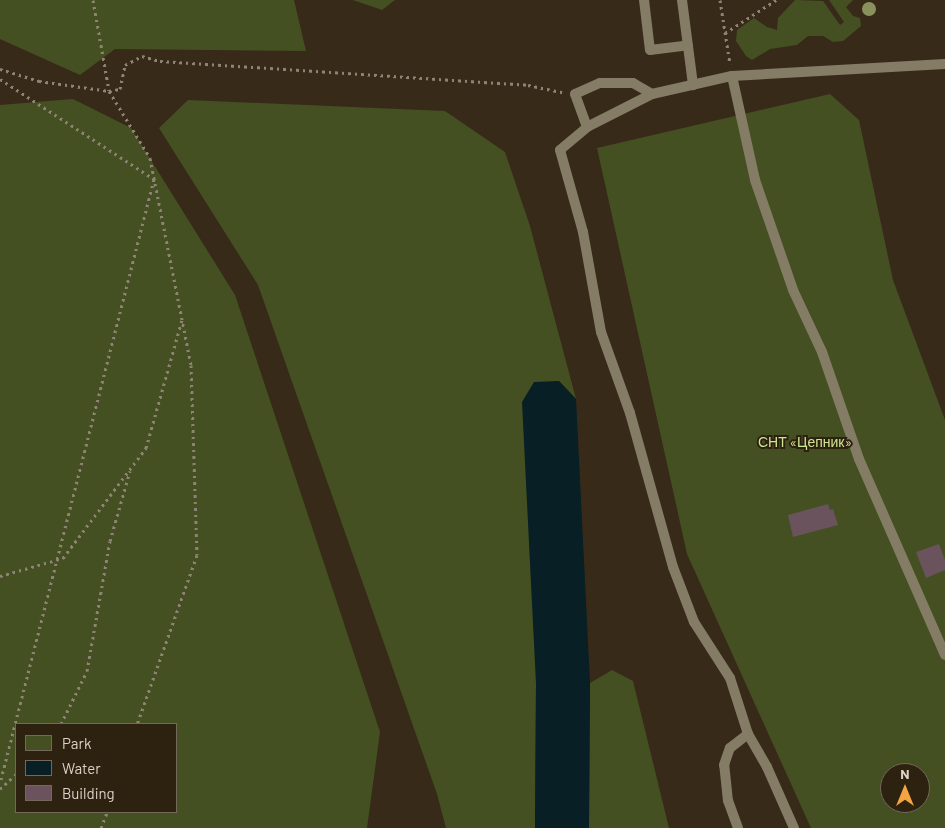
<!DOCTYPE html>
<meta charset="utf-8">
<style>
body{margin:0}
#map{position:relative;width:945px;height:828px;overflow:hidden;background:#372a19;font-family:Barlow,sans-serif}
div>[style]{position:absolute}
.green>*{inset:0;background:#445022}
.water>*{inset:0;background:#071f25}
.building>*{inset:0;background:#6a535d}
.path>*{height:3px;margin-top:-1.5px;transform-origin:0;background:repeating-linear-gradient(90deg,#8e8375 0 2.5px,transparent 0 6.5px)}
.service>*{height:10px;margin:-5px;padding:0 5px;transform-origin:5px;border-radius:5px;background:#857c65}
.trees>*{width:14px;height:14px;margin:-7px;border-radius:50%;background:#8a915c}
span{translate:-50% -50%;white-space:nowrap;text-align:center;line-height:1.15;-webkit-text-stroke:4px #2d2110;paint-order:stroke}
.park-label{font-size:14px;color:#cee593}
.legend{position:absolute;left:15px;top:723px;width:162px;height:90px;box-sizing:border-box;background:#2d2110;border:1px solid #73685a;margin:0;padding:6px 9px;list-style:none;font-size:15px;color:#dbd2c8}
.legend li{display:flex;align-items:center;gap:10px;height:25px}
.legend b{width:25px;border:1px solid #73685a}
.north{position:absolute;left:880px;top:763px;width:50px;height:50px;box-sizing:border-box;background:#2d2110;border:1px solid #73685a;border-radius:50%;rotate:0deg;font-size:14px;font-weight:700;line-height:20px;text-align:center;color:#dbd2c8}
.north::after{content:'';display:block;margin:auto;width:18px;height:22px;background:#f4a443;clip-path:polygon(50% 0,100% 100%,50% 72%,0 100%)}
</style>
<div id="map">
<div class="green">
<i style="clip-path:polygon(0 0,294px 0,306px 51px,115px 49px,80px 75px,0 39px)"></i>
<i style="clip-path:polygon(353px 0,395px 0,382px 10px)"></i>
<i style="clip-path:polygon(795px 0,823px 1px,840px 25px,844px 22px,829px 0,853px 0,846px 7px,853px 16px,860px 18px,861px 26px,843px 41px,833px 42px,823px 36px,808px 36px,797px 45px,770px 49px,752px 60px,746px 56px,736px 41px,737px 30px,754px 18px,767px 27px,777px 30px,778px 18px)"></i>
<i style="clip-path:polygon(evenodd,830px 94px,859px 120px,893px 280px,945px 420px,945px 828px,811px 828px,687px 554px,597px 148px,830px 94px,890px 773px,920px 773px,920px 803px,890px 803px,890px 773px)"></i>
<i style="clip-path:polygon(evenodd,73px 99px,131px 128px,235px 295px,380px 732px,367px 828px,0 828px,0 105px,73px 99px,16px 724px,176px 724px,176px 812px,16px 812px,16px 724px)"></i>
<i style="clip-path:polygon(188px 100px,445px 111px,505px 152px,530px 226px,576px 399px,559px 381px,536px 684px,535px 828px,446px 828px,437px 794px,258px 285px,159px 128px)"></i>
<i style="clip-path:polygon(612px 670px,633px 681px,669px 828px,589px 828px,590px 683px)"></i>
</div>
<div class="water">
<i style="clip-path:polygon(559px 381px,576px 399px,590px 683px,589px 828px,535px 828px,536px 684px,522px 402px,534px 382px)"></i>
</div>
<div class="building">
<i style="clip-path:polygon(828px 504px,830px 510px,833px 509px,838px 525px,793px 537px,788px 515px)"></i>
<i style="clip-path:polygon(939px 544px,945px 560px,945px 570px,926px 578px,916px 552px)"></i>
</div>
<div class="path">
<i style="left:93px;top:0;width:92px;rotate:80deg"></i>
<i style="left:109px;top:91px;width:79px;rotate:58.5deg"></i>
<i style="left:150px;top:158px;width:211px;rotate:78.8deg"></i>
<i style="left:191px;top:365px;width:190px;rotate:88.2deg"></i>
<i style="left:197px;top:555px;width:179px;rotate:109.5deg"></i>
<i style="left:720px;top:0;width:65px;rotate:81.1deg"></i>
<i style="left:725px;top:33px;width:61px;rotate:-32.9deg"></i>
<i style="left:0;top:69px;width:41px;rotate:17.1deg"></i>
<i style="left:39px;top:81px;width:71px;rotate:8.1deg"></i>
<i style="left:109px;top:91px;width:11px;rotate:-10deg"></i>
<i style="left:120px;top:89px;width:25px;rotate:-78deg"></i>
<i style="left:125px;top:65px;width:19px;rotate:-28deg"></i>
<i style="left:142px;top:56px;width:19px;rotate:16deg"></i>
<i style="left:160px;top:61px;width:369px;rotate:3.7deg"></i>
<i style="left:528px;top:85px;width:35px;rotate:12deg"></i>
<i style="left:0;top:79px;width:184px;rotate:33deg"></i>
<i style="left:154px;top:179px;width:623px;rotate:104.3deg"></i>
<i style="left:0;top:576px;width:66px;rotate:-15.9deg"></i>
<i style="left:63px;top:558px;width:138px;rotate:-53deg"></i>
<i style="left:146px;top:448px;width:133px;rotate:-74.3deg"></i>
<i style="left:61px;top:724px;width:59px;rotate:-63.9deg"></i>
<i style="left:87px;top:671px;width:132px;rotate:-80deg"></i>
<i style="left:110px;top:541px;width:73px;rotate:-74.1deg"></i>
<i style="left:0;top:789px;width:22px;rotate:-43deg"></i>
<i style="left:101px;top:828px;width:17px;rotate:-69deg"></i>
</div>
<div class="service">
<i style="left:644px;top:0;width:50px;rotate:83.2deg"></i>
<i style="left:650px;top:50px;width:38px;rotate:-7deg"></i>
<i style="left:682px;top:0;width:86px;rotate:82.6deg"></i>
<i style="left:732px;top:76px;width:107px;rotate:77.5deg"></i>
<i style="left:755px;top:180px;width:116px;rotate:70.9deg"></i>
<i style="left:793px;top:290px;width:68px;rotate:64.9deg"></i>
<i style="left:822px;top:352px;width:113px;rotate:70.9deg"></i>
<i style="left:859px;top:459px;width:214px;rotate:66.3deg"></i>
<i style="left:587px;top:127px;width:35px;rotate:-110deg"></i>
<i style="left:575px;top:94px;width:27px;rotate:-24deg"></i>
<i style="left:600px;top:83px;width:33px"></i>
<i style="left:633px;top:83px;width:22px;rotate:30deg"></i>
<i style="left:738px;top:828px;width:29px;rotate:-110deg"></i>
<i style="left:728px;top:801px;width:36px;rotate:-96deg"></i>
<i style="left:724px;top:765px;width:18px;rotate:-71deg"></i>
<i style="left:730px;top:748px;width:23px;rotate:-38deg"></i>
<i style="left:794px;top:828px;width:67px;rotate:-113.9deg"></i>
<i style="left:767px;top:767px;width:38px;rotate:-120deg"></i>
<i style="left:748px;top:734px;width:59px;rotate:-107.8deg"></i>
<i style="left:730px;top:678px;width:67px;rotate:-122.7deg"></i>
<i style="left:694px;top:622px;width:59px;rotate:-110.9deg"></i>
<i style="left:673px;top:567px;width:160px;rotate:-105.6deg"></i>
<i style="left:630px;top:413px;width:86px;rotate:-109.7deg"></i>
<i style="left:601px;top:332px;width:102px;rotate:-100.2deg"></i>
<i style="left:583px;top:232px;width:85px;rotate:-105.7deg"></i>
<i style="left:560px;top:150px;width:35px;rotate:-40deg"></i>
<i style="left:587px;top:127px;width:73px;rotate:-26.9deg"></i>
<i style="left:652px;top:94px;width:82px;rotate:-12.7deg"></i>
<i style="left:732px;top:76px;width:213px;rotate:-3.2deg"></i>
</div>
<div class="trees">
<i style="left:869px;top:9px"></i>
</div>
<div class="park-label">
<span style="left:805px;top:442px">СНТ «Цепник»</span>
</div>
<ul class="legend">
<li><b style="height:14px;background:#445022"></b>Park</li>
<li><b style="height:14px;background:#071f25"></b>Water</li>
<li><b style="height:14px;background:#6a535d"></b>Building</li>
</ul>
<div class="north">N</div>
</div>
